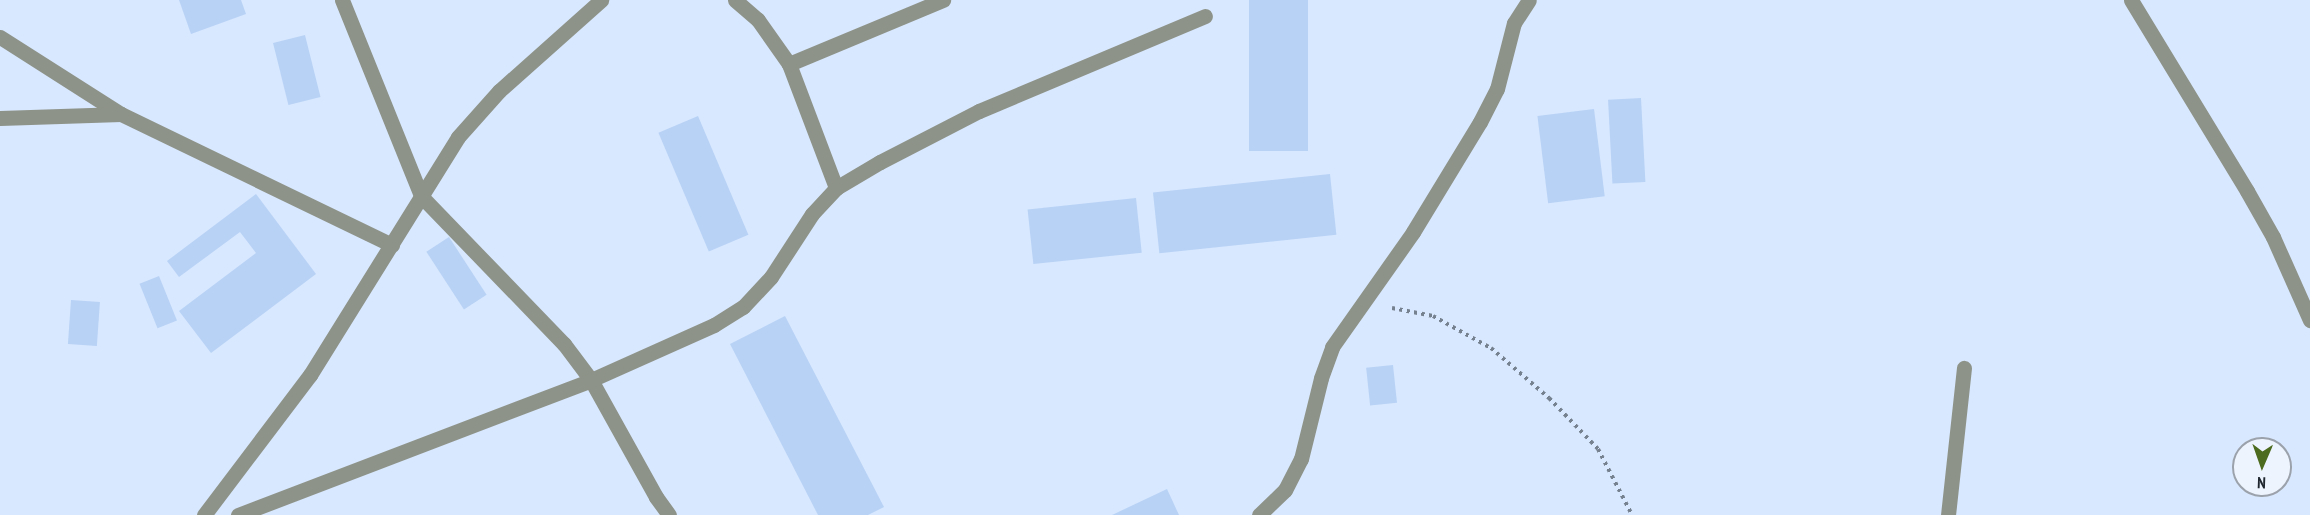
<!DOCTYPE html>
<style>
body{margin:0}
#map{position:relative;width:2310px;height:515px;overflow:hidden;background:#d8e8fe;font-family:"PT Sans Narrow",sans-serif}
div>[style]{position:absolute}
.building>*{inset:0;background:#b8d2f6;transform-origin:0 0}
.path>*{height:4px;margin-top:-2px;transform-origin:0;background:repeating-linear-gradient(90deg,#768190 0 3px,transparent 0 7.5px)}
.service>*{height:15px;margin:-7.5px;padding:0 7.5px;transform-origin:7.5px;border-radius:7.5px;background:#8e9389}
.minor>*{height:15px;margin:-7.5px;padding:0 7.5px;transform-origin:7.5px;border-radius:7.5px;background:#8e9389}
span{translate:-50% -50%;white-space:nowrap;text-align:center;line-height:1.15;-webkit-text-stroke:4.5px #eef4fd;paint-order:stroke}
.north{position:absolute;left:2232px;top:437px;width:60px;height:60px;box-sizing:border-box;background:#eef4fd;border:2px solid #9ca2ab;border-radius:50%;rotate:182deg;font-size:16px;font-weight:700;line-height:24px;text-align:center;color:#21272f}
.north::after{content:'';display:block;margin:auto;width:21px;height:27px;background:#4d6b1f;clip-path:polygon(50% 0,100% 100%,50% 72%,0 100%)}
</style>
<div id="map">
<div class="building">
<i style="clip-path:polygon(179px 0,241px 0,246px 14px,191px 34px)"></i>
<i style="left:1249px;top:0;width:59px;height:151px"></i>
<i style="left:305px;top:35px;width:64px;height:33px;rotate:76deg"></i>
<i style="left:1641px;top:98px;width:84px;height:33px;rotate:87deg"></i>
<i style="left:1594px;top:109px;width:88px;height:57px;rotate:83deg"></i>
<i style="left:698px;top:116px;width:129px;height:43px;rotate:67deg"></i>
<i style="left:1330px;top:174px;width:61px;height:178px;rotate:84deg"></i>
<i style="clip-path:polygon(256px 194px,316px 274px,211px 353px,179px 311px,256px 253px,240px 232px,179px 277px,167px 261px)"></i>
<i style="left:1136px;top:198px;width:55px;height:109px;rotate:84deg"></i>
<i style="left:449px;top:237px;width:69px;height:27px;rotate:57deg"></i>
<i style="left:159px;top:276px;width:48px;height:21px;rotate:68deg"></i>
<i style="left:71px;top:300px;width:29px;height:44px;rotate:4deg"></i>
<i style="clip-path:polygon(785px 316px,884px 507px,868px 515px,818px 515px,730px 344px)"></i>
<i style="left:1393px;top:365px;width:38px;height:27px;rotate:84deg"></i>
<i style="clip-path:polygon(1167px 489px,1179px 515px,1112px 515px)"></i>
</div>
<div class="path">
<i style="left:1392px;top:308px;width:42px;rotate:11deg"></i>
<i style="left:1433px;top:316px;width:66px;rotate:28.9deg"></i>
<i style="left:1491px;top:348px;width:77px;rotate:40.8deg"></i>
<i style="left:1549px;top:398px;width:71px;rotate:46.1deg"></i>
<i style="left:1598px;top:449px;width:74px;rotate:62.7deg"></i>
</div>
<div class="service">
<i style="left:735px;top:0;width:30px;rotate:41deg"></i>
<i style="left:758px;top:20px;width:54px;rotate:54.8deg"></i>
<i style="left:789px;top:64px;width:133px;rotate:69.2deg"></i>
<i style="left:789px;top:64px;width:167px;rotate:-22.6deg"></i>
<i style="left:421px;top:196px;width:206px;rotate:46deg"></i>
<i style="left:564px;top:344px;width:45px;rotate:53.1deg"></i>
<i style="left:591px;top:380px;width:134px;rotate:60.9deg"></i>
<i style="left:656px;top:497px;width:22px;rotate:54deg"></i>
<i style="left:238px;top:515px;width:378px;rotate:-20.9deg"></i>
<i style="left:591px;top:380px;width:135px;rotate:-24.1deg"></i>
<i style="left:714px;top:325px;width:34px;rotate:-32deg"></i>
<i style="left:743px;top:307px;width:41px;rotate:-47deg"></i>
<i style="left:771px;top:277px;width:75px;rotate:-56.9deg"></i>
<i style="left:812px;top:214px;width:35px;rotate:-47deg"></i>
<i style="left:836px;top:188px;width:51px;rotate:-30.6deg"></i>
<i style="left:880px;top:162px;width:111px;rotate:-27.3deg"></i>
<i style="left:979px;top:111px;width:245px;rotate:-22.8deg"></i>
<i style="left:1259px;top:515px;width:36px;rotate:-44deg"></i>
<i style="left:1285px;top:490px;width:35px;rotate:-63deg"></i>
<i style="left:1301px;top:459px;width:83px;rotate:-76.1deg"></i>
<i style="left:1321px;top:378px;width:33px;rotate:-70deg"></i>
<i style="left:1332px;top:347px;width:141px;rotate:-54.8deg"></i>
<i style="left:1413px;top:232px;width:129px;rotate:-58.7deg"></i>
<i style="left:1480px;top:122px;width:37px;rotate:-63deg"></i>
<i style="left:1497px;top:89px;width:68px;rotate:-75.6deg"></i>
<i style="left:1514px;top:23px;width:27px;rotate:-57deg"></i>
</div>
<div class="minor">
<i style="left:342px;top:0;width:211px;rotate:68deg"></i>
<i style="left:2131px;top:0;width:223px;rotate:58.7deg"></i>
<i style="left:2247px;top:191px;width:53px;rotate:60.5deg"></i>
<i style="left:2273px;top:237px;width:91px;rotate:66deg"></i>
<i style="left:0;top:37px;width:143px;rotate:32.5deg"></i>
<i style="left:121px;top:114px;width:301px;rotate:25.8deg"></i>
<i style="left:0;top:118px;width:121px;rotate:-1.9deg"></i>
<i style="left:204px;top:515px;width:176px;rotate:-52.9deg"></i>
<i style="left:310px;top:375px;width:280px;rotate:-58.1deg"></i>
<i style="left:458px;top:137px;width:62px;rotate:-48.3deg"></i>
<i style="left:499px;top:91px;width:137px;rotate:-41.7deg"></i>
<i style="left:1948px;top:515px;width:148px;rotate:-83.8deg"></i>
</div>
<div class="north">N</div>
</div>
